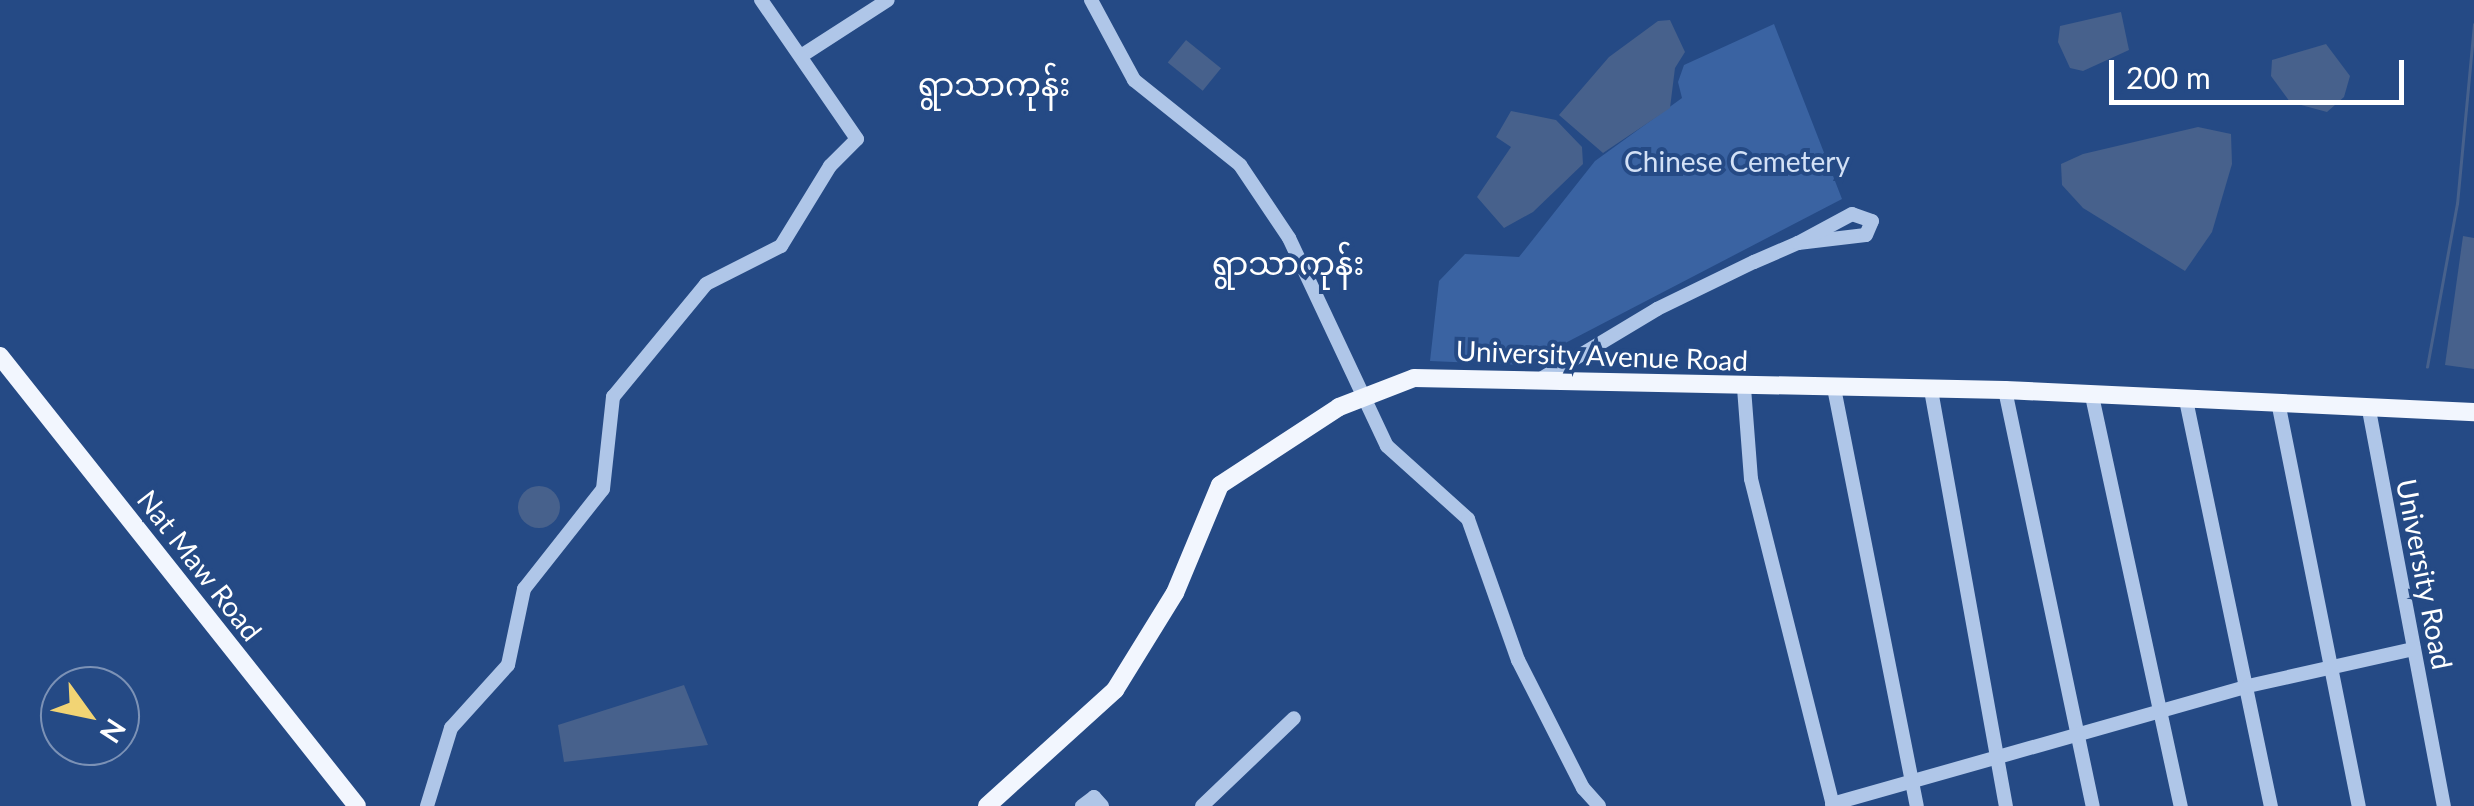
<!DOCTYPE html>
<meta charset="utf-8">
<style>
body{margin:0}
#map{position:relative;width:2474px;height:806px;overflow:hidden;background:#254a85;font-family:Lato,"Noto Sans Myanmar",sans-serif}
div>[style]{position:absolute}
.green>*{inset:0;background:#3a63a2}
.water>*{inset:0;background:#47618c;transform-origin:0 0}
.round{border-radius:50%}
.stream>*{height:2.5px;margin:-1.25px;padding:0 1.25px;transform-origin:1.25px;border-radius:1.25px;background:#47618c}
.minor>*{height:14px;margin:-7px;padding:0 7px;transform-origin:7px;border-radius:7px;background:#afc6e8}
.major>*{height:18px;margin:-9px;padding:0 9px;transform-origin:9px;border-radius:9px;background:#f2f6fe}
span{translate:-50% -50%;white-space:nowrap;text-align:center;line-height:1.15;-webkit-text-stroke:8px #254a85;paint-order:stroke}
.park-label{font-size:28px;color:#d3e1f6}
.street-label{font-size:28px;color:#fff}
.quarter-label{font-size:32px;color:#fff}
.north{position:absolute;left:40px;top:666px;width:100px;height:100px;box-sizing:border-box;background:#254a85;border:2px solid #7c92b6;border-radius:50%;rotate:123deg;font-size:28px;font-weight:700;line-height:40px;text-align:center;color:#fff}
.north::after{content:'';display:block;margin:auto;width:35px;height:45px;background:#f2d474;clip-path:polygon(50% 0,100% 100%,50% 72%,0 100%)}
.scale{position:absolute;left:2109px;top:60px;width:295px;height:45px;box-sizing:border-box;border:5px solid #fff;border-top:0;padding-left:12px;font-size:30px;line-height:35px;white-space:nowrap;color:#fff;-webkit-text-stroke:8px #254a85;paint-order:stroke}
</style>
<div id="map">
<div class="green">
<i style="clip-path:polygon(1774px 24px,1842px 199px,1523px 365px,1430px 361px,1439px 281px,1465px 254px,1519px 257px,1595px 161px,1682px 98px,1678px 82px,1684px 65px)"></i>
</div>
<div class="water">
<i style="clip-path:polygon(2121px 12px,2129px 50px,2083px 71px,2070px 68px,2058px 42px,2060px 26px)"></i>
<i style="clip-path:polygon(1670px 20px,1685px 52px,1675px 68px,1670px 108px,1603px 153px,1559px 115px,1609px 57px,1658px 21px)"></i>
<i style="left:1186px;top:40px;width:45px;height:29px;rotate:39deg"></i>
<i style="clip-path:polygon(2326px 44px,2350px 76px,2344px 97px,2327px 112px,2290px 102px,2271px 76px,2272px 60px)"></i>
<i style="clip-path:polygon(1511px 111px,1556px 120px,1582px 147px,1583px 164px,1533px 212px,1504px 228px,1477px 197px,1511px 147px,1496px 137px)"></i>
<i style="clip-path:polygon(2198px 127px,2231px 134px,2232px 164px,2212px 232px,2185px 271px,2083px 208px,2062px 185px,2061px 164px,2083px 154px)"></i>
<i style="clip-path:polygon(2463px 236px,2474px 238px,2474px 369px,2445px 365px)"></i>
<i class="round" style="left:518px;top:486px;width:42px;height:42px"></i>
<i style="clip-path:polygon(684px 685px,708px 745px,564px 762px,558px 725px)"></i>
</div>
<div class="stream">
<i style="left:2427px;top:367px;width:166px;rotate:-79.6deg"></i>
<i style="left:2457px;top:204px;width:180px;rotate:-84.6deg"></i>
</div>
<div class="minor">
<i style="left:1091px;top:0;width:91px;rotate:61.7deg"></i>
<i style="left:1134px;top:80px;width:136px;rotate:38.7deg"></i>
<i style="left:1240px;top:165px;width:88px;rotate:56.1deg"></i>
<i style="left:1289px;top:238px;width:230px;rotate:64.8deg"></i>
<i style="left:1387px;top:446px;width:109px;rotate:42deg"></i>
<i style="left:1468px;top:519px;width:150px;rotate:70.5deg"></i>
<i style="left:1518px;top:660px;width:144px;rotate:63.1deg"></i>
<i style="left:1583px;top:788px;width:24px;rotate:48deg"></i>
<i style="left:801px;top:56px;width:103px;rotate:-32.8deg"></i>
<i style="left:1539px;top:380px;width:138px;rotate:-31deg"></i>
<i style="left:1657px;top:309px;width:108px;rotate:-25.9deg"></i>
<i style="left:1754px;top:262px;width:48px;rotate:-23.4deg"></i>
<i style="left:1798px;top:243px;width:68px;rotate:-6.7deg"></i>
<i style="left:1866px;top:235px;width:15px;rotate:-67deg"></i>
<i style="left:1872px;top:221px;width:21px;rotate:-161deg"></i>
<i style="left:1852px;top:214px;width:61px;rotate:151.8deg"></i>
<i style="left:1744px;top:388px;width:91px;rotate:85.6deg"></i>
<i style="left:1751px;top:479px;width:337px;rotate:75.9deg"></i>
<i style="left:1834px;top:388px;width:426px;rotate:78.8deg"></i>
<i style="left:1931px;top:390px;width:423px;rotate:79.8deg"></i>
<i style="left:2005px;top:390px;width:425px;rotate:78.1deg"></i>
<i style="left:2092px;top:396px;width:420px;rotate:77.8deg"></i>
<i style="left:2186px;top:400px;width:415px;rotate:78.2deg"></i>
<i style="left:2278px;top:402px;width:412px;rotate:78.7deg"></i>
<i style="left:2369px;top:410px;width:403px;rotate:79.3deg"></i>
<i style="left:1832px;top:804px;width:432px;rotate:-15.8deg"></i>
<i style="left:2248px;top:686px;width:170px;rotate:-12.6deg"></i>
<i style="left:427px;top:806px;width:82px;rotate:-72.9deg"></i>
<i style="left:451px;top:728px;width:85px;rotate:-47.9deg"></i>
<i style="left:508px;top:665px;width:78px;rotate:-78.1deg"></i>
<i style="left:524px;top:589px;width:127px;rotate:-51.7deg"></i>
<i style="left:603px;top:489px;width:93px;rotate:-83.8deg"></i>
<i style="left:613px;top:397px;width:146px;rotate:-50.5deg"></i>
<i style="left:706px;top:284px;width:84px;rotate:-26.9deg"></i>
<i style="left:781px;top:246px;width:94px;rotate:-58.5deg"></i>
<i style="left:830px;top:166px;width:38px;rotate:-45deg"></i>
<i style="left:857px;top:139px;width:169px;rotate:-124.6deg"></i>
<i style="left:1082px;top:806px;width:15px;rotate:-37deg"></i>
<i style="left:1094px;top:797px;width:12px;rotate:48deg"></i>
<i style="left:1202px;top:806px;width:127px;rotate:-43.7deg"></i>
</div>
<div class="major">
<i style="left:0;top:356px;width:574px;rotate:51.57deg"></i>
<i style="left:987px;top:806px;width:173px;rotate:-42.2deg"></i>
<i style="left:1115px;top:690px;width:114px;rotate:-58.3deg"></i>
<i style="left:1175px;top:593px;width:117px;rotate:-67.4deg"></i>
<i style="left:1220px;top:485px;width:142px;rotate:-33.2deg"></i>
<i style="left:1339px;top:407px;width:80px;rotate:-21.1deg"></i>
<i style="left:1414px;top:378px;width:591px;rotate:1.16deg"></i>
<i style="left:2005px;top:390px;width:470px;rotate:2.7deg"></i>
</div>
<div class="park-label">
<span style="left:1737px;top:161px">Chinese Cemetery</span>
</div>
<div class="street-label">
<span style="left:1602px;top:355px;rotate:2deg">University Avenue Road</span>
<span style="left:200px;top:565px;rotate:52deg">Nat Maw Road</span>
<span style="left:2425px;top:574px;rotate:79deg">University Road</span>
</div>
<div class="quarter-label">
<span style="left:994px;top:84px">ရွာသာကုန်း</span>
<span style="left:1288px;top:263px">ရွာသာကုန်း</span>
</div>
<div class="north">N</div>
<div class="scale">200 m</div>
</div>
